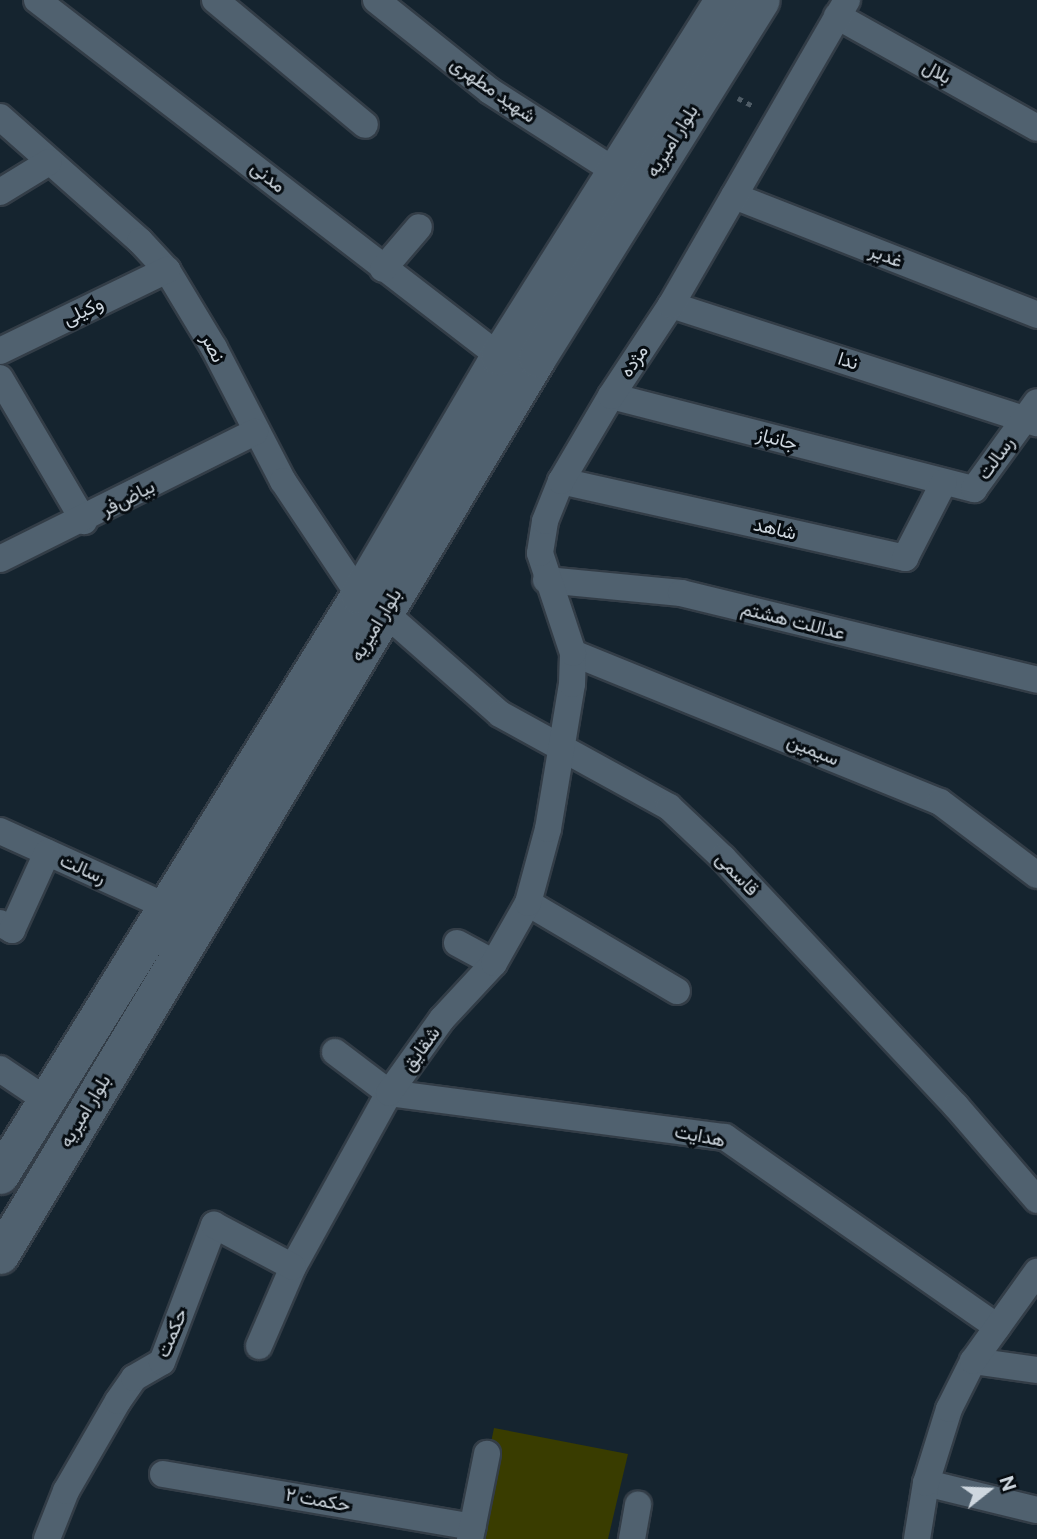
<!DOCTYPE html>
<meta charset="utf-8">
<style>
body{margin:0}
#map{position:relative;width:1037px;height:1539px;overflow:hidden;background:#15242f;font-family:"Public Sans",Vazirmatn,sans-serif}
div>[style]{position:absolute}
.green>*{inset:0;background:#393c00}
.path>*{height:4.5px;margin-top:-2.25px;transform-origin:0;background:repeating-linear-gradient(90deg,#4f5c66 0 5px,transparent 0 10px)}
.roads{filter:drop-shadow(2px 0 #333d47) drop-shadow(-2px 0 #333d47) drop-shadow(0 2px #333d47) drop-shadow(0 -2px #333d47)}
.street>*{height:26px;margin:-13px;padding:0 13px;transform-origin:13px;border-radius:13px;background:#50616f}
.secondary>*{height:37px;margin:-18.5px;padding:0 18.5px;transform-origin:18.5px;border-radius:18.5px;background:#50616f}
span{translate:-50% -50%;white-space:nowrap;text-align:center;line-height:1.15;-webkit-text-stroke:6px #060c11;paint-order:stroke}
.street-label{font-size:19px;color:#ced7df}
.north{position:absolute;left:953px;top:1455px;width:70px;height:70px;-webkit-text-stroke:5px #060c11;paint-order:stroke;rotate:72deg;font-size:19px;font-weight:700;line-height:28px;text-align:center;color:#ced7df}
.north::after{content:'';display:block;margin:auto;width:24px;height:32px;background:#ced7df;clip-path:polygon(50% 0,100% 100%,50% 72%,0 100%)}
</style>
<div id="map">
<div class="green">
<i style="clip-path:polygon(494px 1428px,628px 1454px,608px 1539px,471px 1539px)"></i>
</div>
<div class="path">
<i style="left:738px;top:98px;width:19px;rotate:28deg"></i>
</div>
<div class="roads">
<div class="street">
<i style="left:37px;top:0;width:583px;rotate:37.62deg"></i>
<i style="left:215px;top:0;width:195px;rotate:39.8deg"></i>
<i style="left:376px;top:0;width:146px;rotate:38.6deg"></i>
<i style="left:490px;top:91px;width:150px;rotate:32.7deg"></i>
<i style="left:837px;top:16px;width:229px;rotate:29.2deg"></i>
<i style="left:0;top:117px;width:187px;rotate:41.5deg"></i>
<i style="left:140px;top:241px;width:40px;rotate:47deg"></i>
<i style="left:167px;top:270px;width:91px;rotate:58.9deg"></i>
<i style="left:214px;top:348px;width:150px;rotate:62.6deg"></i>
<i style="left:283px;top:481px;width:137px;rotate:56.3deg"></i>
<i style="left:359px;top:595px;width:30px;rotate:34deg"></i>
<i style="left:384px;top:612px;width:154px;rotate:41.3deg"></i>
<i style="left:500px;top:714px;width:193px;rotate:28.8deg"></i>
<i style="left:669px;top:807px;width:74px;rotate:43.4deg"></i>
<i style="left:723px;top:858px;width:340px;rotate:46.8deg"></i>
<i style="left:956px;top:1106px;width:124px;rotate:49.2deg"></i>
<i style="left:0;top:192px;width:57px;rotate:-31.5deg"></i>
<i style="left:734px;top:196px;width:326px;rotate:21.4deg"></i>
<i style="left:383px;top:269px;width:55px;rotate:-49.4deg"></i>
<i style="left:671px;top:305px;width:385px;rotate:17.9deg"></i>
<i style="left:0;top:351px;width:186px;rotate:-25.9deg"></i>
<i style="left:0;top:378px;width:166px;rotate:59.6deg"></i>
<i style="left:611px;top:396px;width:375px;rotate:14.4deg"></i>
<i style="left:974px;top:489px;width:107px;rotate:-54.1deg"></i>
<i style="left:561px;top:481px;width:353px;rotate:12.6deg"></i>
<i style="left:905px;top:558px;width:85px;rotate:-62.8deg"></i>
<i style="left:0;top:559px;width:285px;rotate:-26.5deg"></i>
<i style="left:546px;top:580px;width:136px;rotate:5.5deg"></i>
<i style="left:681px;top:593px;width:366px;rotate:13.7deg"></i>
<i style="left:573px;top:653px;width:396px;rotate:22.1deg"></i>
<i style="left:940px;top:802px;width:121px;rotate:37deg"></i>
<i style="left:0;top:831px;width:181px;rotate:24.4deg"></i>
<i style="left:528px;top:903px;width:173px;rotate:30.6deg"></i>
<i style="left:0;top:923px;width:14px;rotate:30deg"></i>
<i style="left:12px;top:930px;width:85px;rotate:-65.6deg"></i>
<i style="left:457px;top:943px;width:42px;rotate:28.4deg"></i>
<i style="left:335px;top:1052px;width:68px;rotate:37.2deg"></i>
<i style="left:389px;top:1093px;width:339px;rotate:7.5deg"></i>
<i style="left:725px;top:1137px;width:332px;rotate:34.9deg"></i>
<i style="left:0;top:1069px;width:55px;rotate:34deg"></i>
<i style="left:259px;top:1346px;width:86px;rotate:-66.7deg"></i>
<i style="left:293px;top:1267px;width:199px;rotate:-61.1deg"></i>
<i style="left:389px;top:1093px;width:91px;rotate:-54.4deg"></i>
<i style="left:442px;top:1019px;width:76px;rotate:-47.1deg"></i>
<i style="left:494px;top:963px;width:69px;rotate:-60.5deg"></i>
<i style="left:528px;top:903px;width:77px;rotate:-74.9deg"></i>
<i style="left:548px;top:829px;width:147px;rotate:-80.6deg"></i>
<i style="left:572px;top:684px;width:31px;rotate:-88deg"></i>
<i style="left:573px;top:653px;width:105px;rotate:-108.3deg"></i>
<i style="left:540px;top:553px;width:32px;rotate:-81deg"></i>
<i style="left:545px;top:521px;width:43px;rotate:-68.2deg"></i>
<i style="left:561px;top:481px;width:99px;rotate:-59.5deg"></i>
<i style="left:611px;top:396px;width:109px;rotate:-56.6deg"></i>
<i style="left:671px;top:305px;width:352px;rotate:-60deg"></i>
<i style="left:973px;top:1361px;width:65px;rotate:8deg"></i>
<i style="left:163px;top:1474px;width:314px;rotate:9.7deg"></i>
<i style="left:926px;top:1483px;width:114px;rotate:13.7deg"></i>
<i style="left:47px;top:1539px;width:52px;rotate:-68.4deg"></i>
<i style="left:66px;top:1491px;width:104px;rotate:-60deg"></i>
<i style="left:118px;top:1401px;width:28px;rotate:-55deg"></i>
<i style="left:134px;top:1378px;width:32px;rotate:-30deg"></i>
<i style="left:162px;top:1362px;width:147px;rotate:-69.2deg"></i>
<i style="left:214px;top:1225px;width:89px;rotate:28deg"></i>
<i style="left:470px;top:1539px;width:87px;rotate:-78.7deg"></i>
<i style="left:632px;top:1539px;width:35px;rotate:-80deg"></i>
<i style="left:917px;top:1539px;width:57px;rotate:-80.9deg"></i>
<i style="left:926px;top:1483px;width:77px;rotate:-72.7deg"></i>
<i style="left:949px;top:1409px;width:54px;rotate:-63.4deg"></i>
<i style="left:973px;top:1361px;width:110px;rotate:-54.3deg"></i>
</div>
<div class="secondary">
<i style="left:0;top:1175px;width:682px;rotate:-58.24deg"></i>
<i style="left:359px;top:595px;width:277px;rotate:-59.6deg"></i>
<i style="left:499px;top:356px;width:421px;rotate:-57.8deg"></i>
<i style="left:0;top:1255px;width:1045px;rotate:-59.09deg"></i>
<i style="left:537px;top:358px;width:422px;rotate:-58deg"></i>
</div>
</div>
<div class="street-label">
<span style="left:937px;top:72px;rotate:29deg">بلال</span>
<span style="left:493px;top:90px;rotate:35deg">شهید مطهری</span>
<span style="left:672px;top:141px;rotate:-58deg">بلوار امیریه</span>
<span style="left:268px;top:177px;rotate:39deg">مدنی</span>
<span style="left:886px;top:256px;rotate:21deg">غدیر</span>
<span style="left:83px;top:311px;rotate:-26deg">وکیلی</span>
<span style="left:213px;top:348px;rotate:63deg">نصر</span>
<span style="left:634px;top:361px;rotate:-56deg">مژده</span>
<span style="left:848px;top:361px;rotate:18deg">ندا</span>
<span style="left:777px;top:439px;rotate:15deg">جانباز</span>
<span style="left:996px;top:458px;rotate:-54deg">رسالت</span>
<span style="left:128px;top:498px;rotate:-27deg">بیاض‌فر</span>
<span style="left:775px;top:529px;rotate:13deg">شاهد</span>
<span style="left:793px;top:621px;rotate:14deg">عداللت هشتم</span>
<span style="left:376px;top:625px;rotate:-59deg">بلوار امیریه</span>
<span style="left:813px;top:750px;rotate:22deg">سیمین</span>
<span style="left:83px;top:869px;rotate:24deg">رسالت</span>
<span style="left:737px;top:874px;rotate:46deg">قاسمی</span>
<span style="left:421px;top:1049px;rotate:-54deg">شقایق</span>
<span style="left:85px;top:1111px;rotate:-59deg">بلوار امیریه</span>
<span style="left:700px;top:1136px;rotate:11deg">هدایت</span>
<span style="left:172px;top:1333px;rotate:-67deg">حکمت</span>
<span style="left:318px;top:1500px;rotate:10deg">حکمت ۲</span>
</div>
<div class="north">N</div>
</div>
